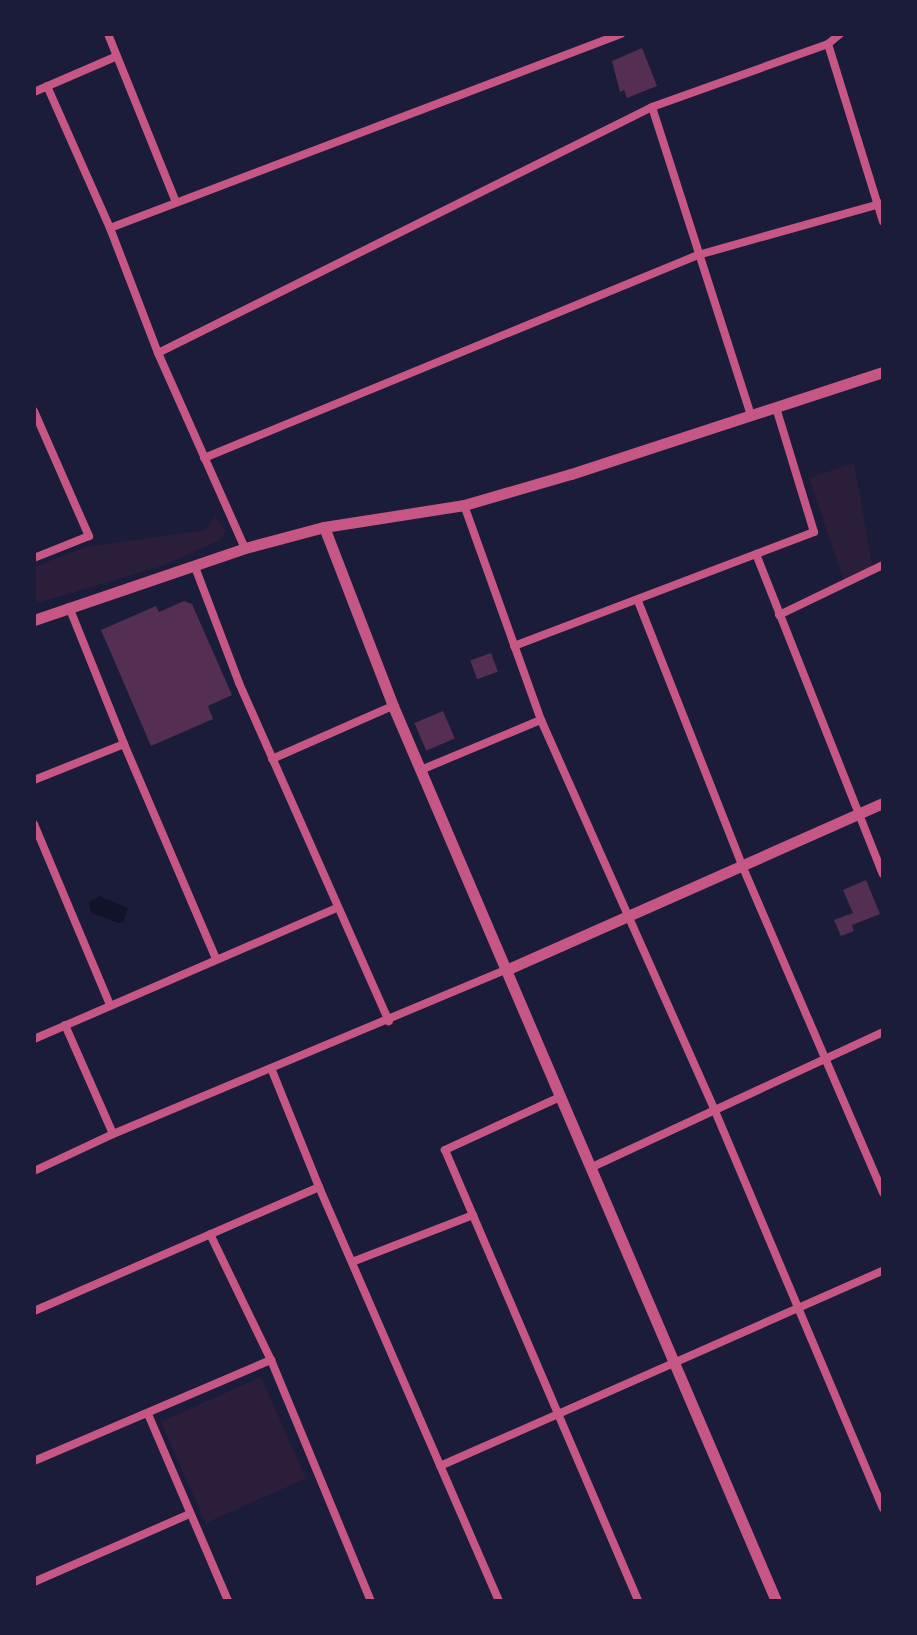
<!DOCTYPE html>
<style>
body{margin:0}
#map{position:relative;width:917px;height:1635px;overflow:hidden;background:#1b1b3a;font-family:"Nunito Sans",sans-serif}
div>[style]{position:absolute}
.green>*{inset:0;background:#2a1e3b;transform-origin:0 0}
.water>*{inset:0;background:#12122b}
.building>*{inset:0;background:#542f53;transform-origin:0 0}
.minor>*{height:8px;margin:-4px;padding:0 4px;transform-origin:4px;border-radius:4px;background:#c65784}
.tertiary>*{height:11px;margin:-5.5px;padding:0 5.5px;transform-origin:5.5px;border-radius:5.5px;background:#c65784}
span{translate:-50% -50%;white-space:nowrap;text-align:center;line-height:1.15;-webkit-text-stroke:8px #1b1b3a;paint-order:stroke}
.frame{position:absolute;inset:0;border:36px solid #1b1b3a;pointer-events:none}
</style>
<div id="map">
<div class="green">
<i style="clip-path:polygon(854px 463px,873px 569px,844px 581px,809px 478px)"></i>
<i style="clip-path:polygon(215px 516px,226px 531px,220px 540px,162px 566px,34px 604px,34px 567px,86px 547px,205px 530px)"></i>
<i style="left:261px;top:1377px;width:111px;height:110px;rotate:66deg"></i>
</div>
<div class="water">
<i style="clip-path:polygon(99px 896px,128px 908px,124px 921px,119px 923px,91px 913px,89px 902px)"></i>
</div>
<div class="building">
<i style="clip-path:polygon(642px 48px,657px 86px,627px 98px,624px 90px,620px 92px,612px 61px)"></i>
<i style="clip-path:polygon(184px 601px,192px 604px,232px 695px,208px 706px,213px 719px,151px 746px,101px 630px,156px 606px,159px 612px)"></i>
<i style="left:491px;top:653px;width:20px;height:22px;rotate:70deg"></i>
<i style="left:443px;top:711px;width:30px;height:31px;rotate:67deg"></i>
<i style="clip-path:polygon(866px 880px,880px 914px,852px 925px,854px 931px,841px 936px,834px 920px,853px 913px,843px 890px)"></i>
</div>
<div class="minor">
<i style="left:108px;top:34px;width:181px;rotate:68deg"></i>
<i style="left:828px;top:44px;width:186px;rotate:72.8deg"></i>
<i style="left:47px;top:86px;width:155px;rotate:66.1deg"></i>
<i style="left:110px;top:228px;width:134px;rotate:69deg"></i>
<i style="left:158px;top:353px;width:214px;rotate:66deg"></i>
<i style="left:34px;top:92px;width:90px;rotate:-23.4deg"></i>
<i style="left:652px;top:107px;width:324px;rotate:72.2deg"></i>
<i style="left:110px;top:228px;width:547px;rotate:-20.79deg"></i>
<i style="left:158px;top:353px;width:552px;rotate:-26.47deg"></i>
<i style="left:652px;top:107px;width:187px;rotate:-19.7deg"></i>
<i style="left:828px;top:44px;width:16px;rotate:-40deg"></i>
<i style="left:34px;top:411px;width:137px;rotate:66.3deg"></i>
<i style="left:89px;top:536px;width:59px;rotate:158.2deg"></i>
<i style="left:204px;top:458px;width:534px;rotate:-22.34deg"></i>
<i style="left:698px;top:255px;width:192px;rotate:-15.7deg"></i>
<i style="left:464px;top:505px;width:228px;rotate:70.3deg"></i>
<i style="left:541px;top:720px;width:428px;rotate:66deg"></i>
<i style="left:715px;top:1111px;width:431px;rotate:67.1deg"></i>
<i style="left:756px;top:554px;width:344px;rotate:68.4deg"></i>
<i style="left:195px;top:567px;width:124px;rotate:69.2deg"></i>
<i style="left:239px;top:683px;width:370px;rotate:66.1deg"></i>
<i style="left:638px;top:601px;width:282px;rotate:68.5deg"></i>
<i style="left:741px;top:863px;width:359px;rotate:66.7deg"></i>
<i style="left:69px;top:607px;width:148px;rotate:68.1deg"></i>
<i style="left:124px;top:744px;width:234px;rotate:66.8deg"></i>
<i style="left:779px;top:615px;width:115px;rotate:-25.7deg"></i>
<i style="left:514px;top:646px;width:321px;rotate:-20.8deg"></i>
<i style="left:814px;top:532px;width:130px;rotate:-107deg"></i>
<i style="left:272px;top:759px;width:132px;rotate:-23.7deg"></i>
<i style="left:423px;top:769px;width:128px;rotate:-22.6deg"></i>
<i style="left:34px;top:780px;width:97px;rotate:-21.8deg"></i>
<i style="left:34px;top:824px;width:196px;rotate:67.2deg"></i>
<i style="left:65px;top:1025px;width:119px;rotate:66.2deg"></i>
<i style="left:34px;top:1039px;width:330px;rotate:-23.4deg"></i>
<i style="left:271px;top:1068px;width:128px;rotate:68deg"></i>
<i style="left:319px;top:1187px;width:451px;rotate:66.5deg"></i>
<i style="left:560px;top:1097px;width:127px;rotate:155.3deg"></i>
<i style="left:445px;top:1150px;width:491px;rotate:66.8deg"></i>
<i style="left:590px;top:1168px;width:323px;rotate:-24.9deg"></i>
<i style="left:34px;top:1171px;width:87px;rotate:-25.1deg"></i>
<i style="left:113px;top:1134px;width:426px;rotate:-22.7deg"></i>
<i style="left:210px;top:1234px;width:140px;rotate:64.2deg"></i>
<i style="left:271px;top:1360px;width:261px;rotate:67.5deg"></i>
<i style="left:352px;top:1262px;width:130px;rotate:-21.2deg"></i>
<i style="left:34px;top:1311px;width:311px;rotate:-23.5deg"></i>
<i style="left:148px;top:1414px;width:203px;rotate:66.8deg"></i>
<i style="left:34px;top:1461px;width:258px;rotate:-23.1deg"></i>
<i style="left:440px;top:1466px;width:484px;rotate:-23.8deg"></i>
<i style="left:34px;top:1582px;width:170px;rotate:-23.6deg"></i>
</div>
<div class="tertiary">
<i style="left:324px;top:527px;width:192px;rotate:68.9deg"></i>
<i style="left:393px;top:706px;width:974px;rotate:66.83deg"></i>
<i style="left:34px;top:620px;width:223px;rotate:-18.8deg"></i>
<i style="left:245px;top:548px;width:82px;rotate:-14.9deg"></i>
<i style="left:324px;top:527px;width:142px;rotate:-8.9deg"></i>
<i style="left:464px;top:505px;width:111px;rotate:-16.2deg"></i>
<i style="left:571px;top:474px;width:328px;rotate:-18.1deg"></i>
<i style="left:506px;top:970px;width:412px;rotate:-23.9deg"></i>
</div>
<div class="frame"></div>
</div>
